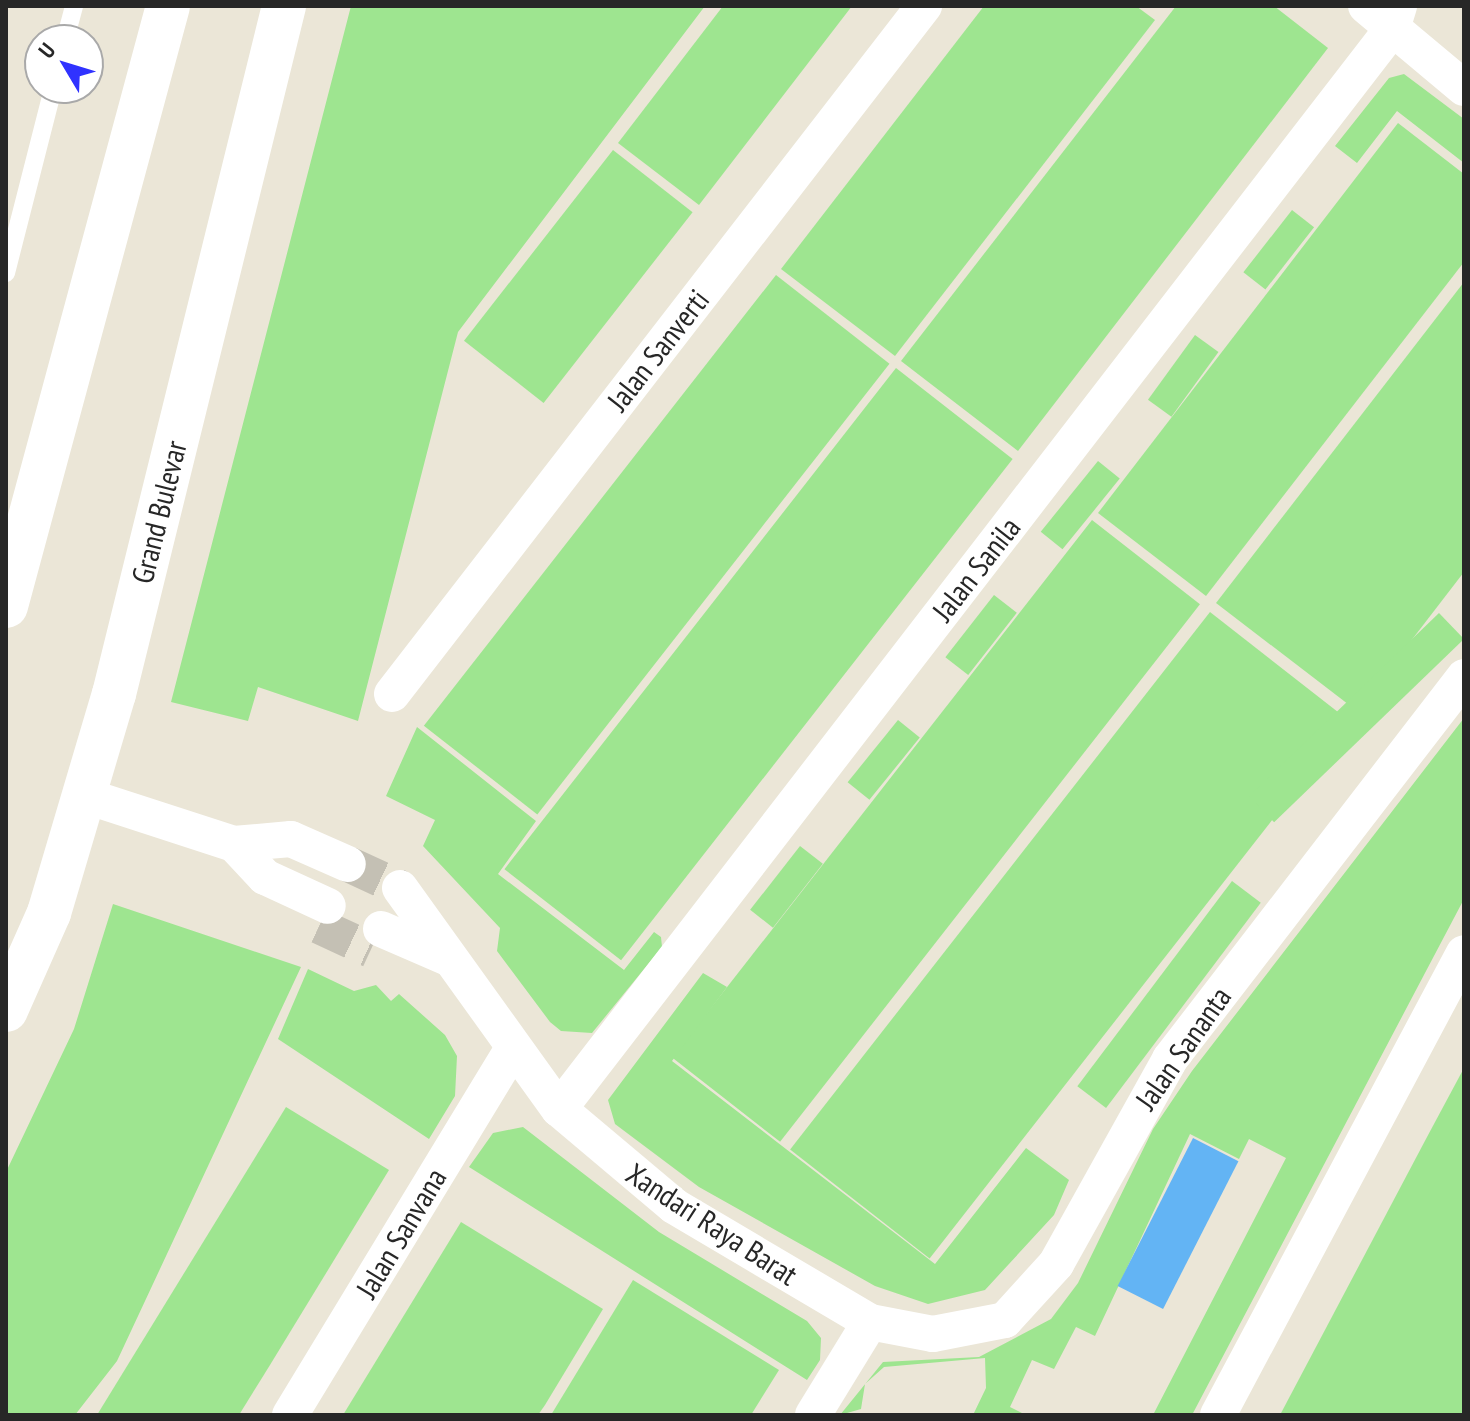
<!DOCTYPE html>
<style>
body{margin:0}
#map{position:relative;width:1470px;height:1421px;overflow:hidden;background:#ebe6d7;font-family:"PT Sans Narrow",sans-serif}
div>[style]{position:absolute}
.green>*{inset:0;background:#9ee590;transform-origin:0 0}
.water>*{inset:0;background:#63b4f4;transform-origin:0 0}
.street-tunnel>*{height:36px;margin-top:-18px;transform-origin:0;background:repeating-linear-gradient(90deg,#c4c0b4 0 36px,transparent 0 54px)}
.lane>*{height:18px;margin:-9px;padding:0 9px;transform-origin:9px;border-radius:9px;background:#fff}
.street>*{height:36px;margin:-18px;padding:0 18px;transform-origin:18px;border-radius:18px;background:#fff}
.secondary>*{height:44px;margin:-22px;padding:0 22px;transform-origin:22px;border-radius:22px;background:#fff}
span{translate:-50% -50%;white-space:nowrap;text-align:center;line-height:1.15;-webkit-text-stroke:6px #fff;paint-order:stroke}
.street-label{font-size:30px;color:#272727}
.frame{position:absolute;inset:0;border:8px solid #272727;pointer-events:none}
.north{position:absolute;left:24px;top:24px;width:80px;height:80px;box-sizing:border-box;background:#fff;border:2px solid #a9a9a9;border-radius:50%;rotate:308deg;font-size:22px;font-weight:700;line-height:32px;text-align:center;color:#272727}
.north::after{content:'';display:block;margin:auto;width:28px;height:36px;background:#3032ff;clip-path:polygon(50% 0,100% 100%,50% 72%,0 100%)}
</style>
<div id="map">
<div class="green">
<i style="clip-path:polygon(351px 6px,705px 6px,458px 332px,358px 721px,258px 687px,248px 721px,171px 702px)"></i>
<i style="clip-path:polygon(723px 6px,852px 6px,699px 205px,618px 143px)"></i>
<i style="clip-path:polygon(984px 6px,1136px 6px,1155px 20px,895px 356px,781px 269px)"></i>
<i style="clip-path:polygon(1176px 6px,1274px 6px,1328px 48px,1018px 451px,901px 361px)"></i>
<i style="clip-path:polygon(1404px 74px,1464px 119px,1464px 163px,1397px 111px,1357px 163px,1335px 146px,1389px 78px)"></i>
<i style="clip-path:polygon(1398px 123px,1464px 174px,1464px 262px,1206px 596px,1098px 513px)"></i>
<i style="left:613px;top:150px;width:101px;height:242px;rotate:38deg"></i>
<i style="left:1292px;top:210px;width:28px;height:79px;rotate:38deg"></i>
<i style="left:776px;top:275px;width:144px;height:572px;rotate:38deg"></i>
<i style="clip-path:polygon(1464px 282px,1464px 572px,1357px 711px,1216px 603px)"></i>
<i style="left:1195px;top:335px;width:29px;height:80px;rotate:36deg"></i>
<i style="left:896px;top:368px;width:148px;height:636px;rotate:38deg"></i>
<i style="left:1098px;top:461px;width:28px;height:91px;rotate:39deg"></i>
<i style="left:1092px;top:520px;width:137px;height:682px;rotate:38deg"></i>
<i style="left:994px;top:595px;width:29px;height:79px;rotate:38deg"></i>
<i style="left:1210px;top:612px;width:177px;height:682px;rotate:38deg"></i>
<i style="left:1439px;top:613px;width:36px;height:264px;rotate:46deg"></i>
<i style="clip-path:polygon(1464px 718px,1464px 899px,1192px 1415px,1153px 1415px,1286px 1158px,1249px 1139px,1239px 1159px,1190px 1134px,1095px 1336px,1076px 1327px,1054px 1369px,1032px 1360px,1010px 1407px,1026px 1415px,973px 1415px,986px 1388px,985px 1358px,884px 1367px,865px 1384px,861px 1409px,840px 1415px,883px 1362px,979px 1357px,1051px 1319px,1078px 1283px,1153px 1129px,1192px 1071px)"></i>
<i style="left:898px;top:720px;width:28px;height:80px;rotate:39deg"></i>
<i style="clip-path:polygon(417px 727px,536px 821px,498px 874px,624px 970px,654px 932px,661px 937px,662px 947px,592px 1033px,561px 1031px,550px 1022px,497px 951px,500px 928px,423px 846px,435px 820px,386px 796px)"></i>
<i style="left:800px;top:846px;width:29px;height:81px;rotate:38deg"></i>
<i style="left:1232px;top:881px;width:36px;height:257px;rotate:37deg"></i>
<i style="clip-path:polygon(113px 904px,301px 967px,117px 1361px,75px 1415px,6px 1415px,6px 1172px,74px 1029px)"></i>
<i style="clip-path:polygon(308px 969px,354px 991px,376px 985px,391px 1001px,399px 994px,445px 1035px,457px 1056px,455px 1096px,429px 1139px,278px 1039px)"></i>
<i style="clip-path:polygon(703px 973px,727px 987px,672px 1061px,935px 1264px,1026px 1148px,1069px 1180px,1054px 1215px,985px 1290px,928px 1304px,875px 1286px,699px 1187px,615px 1124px,608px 1100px)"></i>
<i style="clip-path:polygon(1464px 1068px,1464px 1415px,1280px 1415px,1427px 1137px)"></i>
<i style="clip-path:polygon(286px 1107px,389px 1170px,270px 1365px,239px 1415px,97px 1415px)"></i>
<i style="clip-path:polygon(523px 1127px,659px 1232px,807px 1321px,821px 1338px,820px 1360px,807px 1380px,469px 1167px,493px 1133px)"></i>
<i style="clip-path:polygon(461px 1222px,603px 1309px,545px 1405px,538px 1415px,343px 1415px)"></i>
<i style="clip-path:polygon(633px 1280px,779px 1370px,751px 1415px,551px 1415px)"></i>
</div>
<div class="water">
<i style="left:1193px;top:1138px;width:51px;height:166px;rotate:27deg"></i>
</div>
<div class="street-tunnel">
<i style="left:348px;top:864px;width:57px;rotate:24.8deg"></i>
<i style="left:319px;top:926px;width:57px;rotate:24.8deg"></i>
</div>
<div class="lane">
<i style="left:65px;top:40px;width:35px;rotate:-75deg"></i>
<i style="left:6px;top:273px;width:191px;rotate:-75.7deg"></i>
</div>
<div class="street">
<i style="left:1366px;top:6px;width:128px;rotate:39.9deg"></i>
<i style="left:392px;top:694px;width:870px;rotate:-52.29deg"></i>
<i style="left:83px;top:795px;width:159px;rotate:18deg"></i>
<i style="left:234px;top:844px;width:57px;rotate:-5deg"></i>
<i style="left:291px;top:839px;width:62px;rotate:23.7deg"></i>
<i style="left:234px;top:844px;width:45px;rotate:46.8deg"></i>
<i style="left:265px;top:877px;width:69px;rotate:24.7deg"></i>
<i style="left:400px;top:888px;width:272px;rotate:54.3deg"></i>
<i style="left:559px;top:1109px;width:150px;rotate:40.1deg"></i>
<i style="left:674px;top:1206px;width:228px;rotate:30.6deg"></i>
<i style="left:870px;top:1322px;width:64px;rotate:10.8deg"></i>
<i style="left:933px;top:1334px;width:73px;rotate:-11deg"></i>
<i style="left:1005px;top:1320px;width:76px;rotate:-47.7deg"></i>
<i style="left:1056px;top:1264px;width:235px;rotate:-60.9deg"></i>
<i style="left:1170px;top:1059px;width:482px;rotate:-52.4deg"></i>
<i style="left:381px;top:929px;width:73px;rotate:23.4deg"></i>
<i style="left:559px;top:1109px;width:1364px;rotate:-52.36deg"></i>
<i style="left:1392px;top:29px;width:24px;rotate:-73deg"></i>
<i style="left:290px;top:1415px;width:427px;rotate:-58.7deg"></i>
<i style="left:813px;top:1415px;width:109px;rotate:-58.5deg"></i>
<i style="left:1218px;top:1415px;width:523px;rotate:-61.97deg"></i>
</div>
<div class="secondary">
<i style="left:6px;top:606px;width:621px;rotate:-74.89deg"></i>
<i style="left:6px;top:1010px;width:106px;rotate:-66.1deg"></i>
<i style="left:49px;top:913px;width:228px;rotate:-73.5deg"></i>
<i style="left:114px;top:694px;width:709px;rotate:-76.12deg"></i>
</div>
<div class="street-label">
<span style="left:658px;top:350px;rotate:-52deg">Jalan Sanverti</span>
<span style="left:159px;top:512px;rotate:-76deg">Grand Bulevar</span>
<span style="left:976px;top:569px;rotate:-52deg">Jalan Sanila</span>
<span style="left:1183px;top:1048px;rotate:-55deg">Jalan Sananta</span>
<span style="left:712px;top:1224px;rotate:33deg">Xandari Raya Barat</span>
<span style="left:401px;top:1233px;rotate:-59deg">Jalan Sanvana</span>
</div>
<div class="frame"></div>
<div class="north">U</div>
</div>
